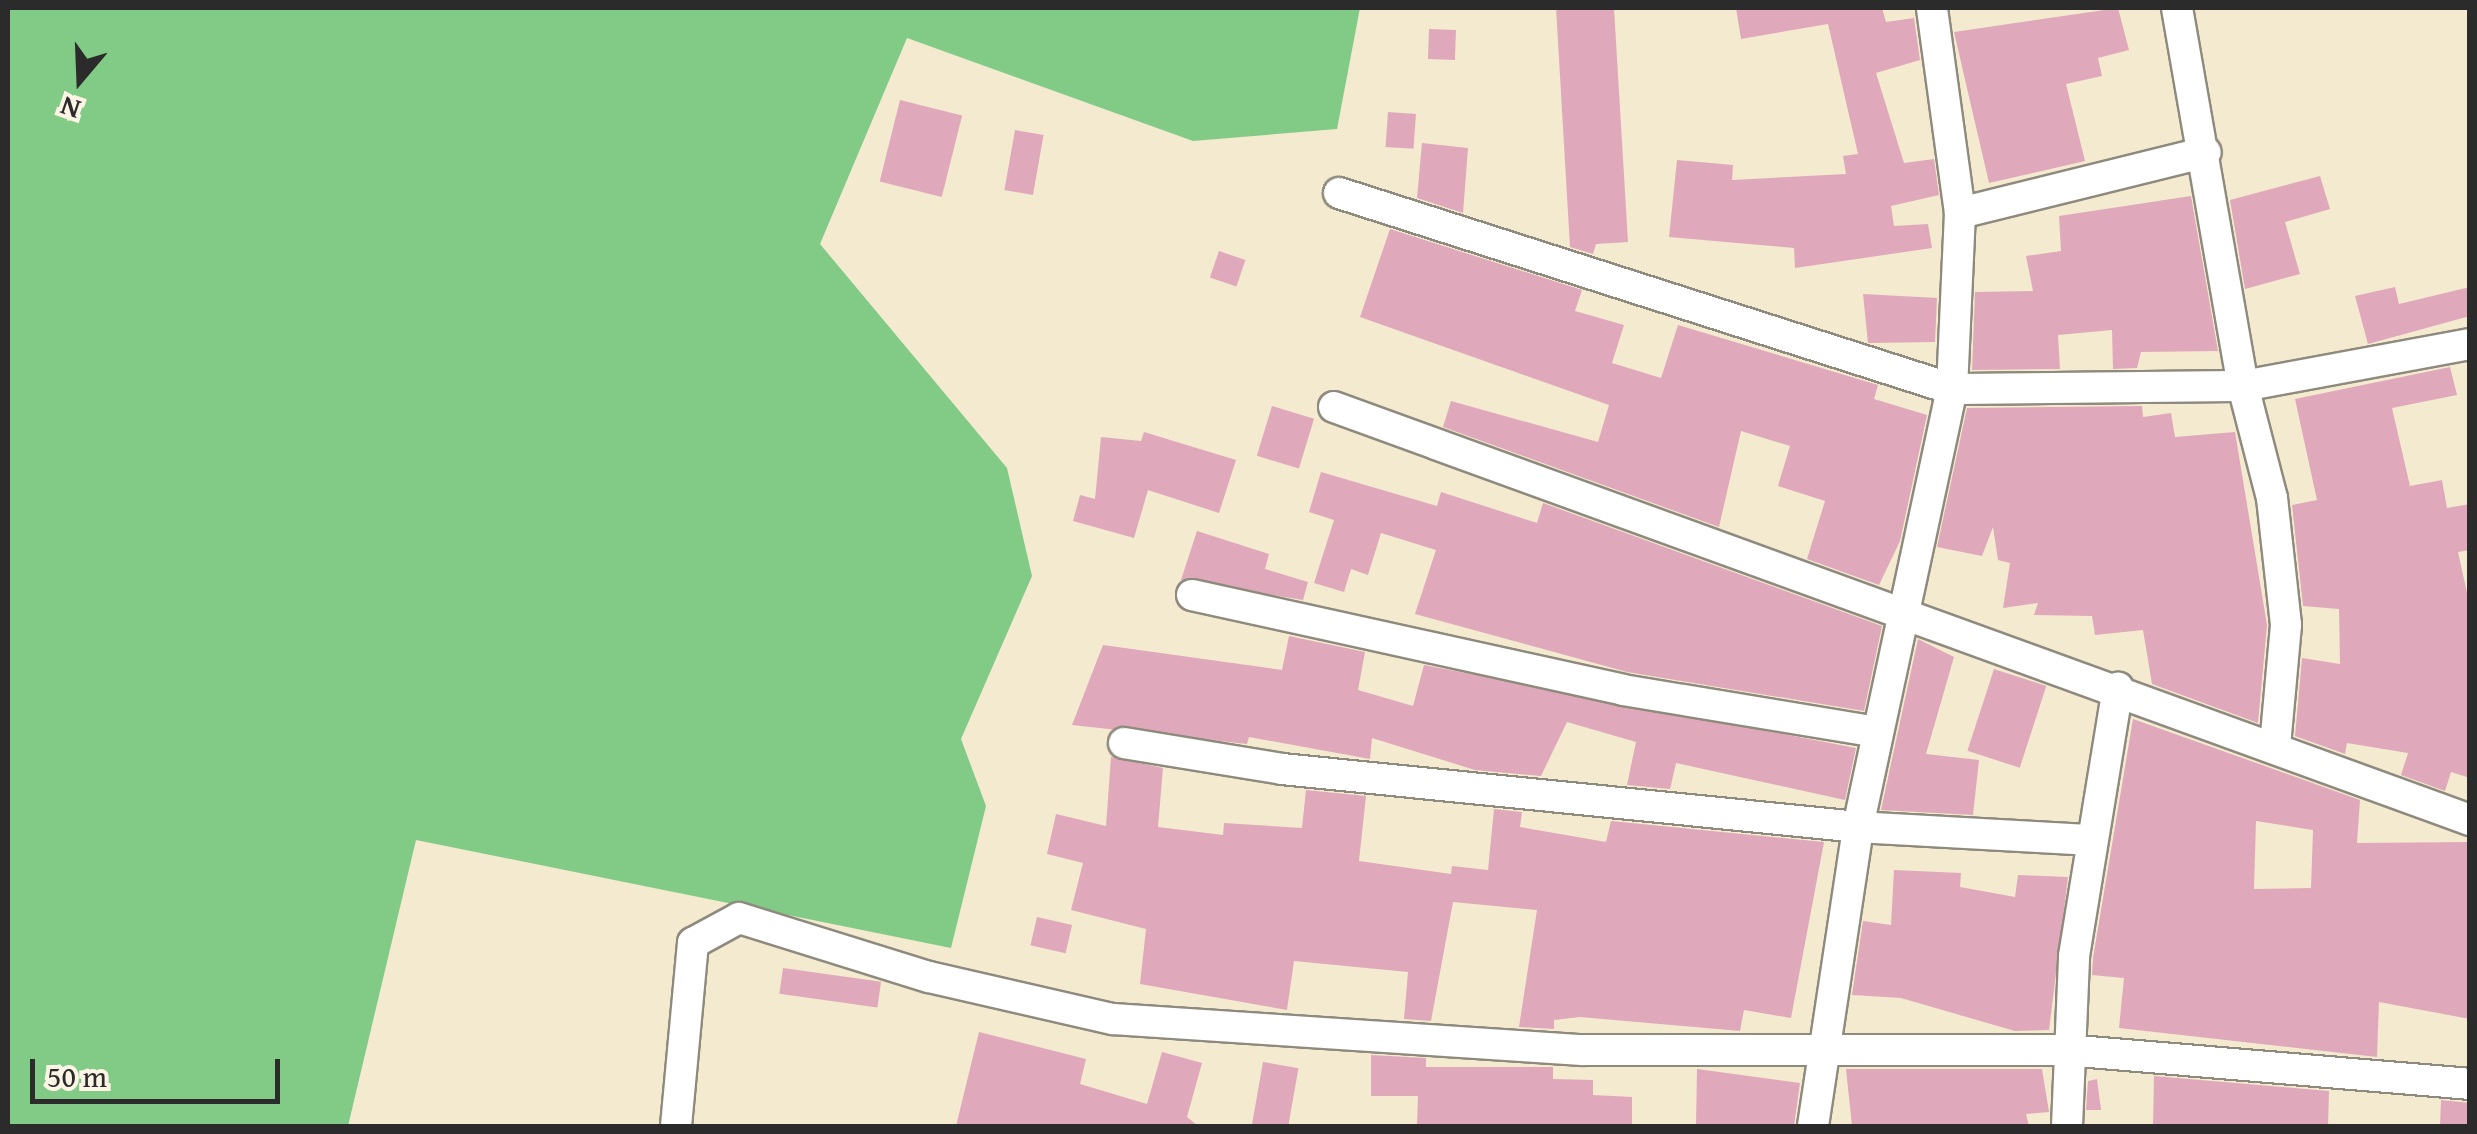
<!DOCTYPE html>
<style>
body{margin:0}
#map{position:relative;width:2477px;height:1134px;overflow:hidden;background:#f3ead0;font-family:"Gentium Book Plus",serif}
div>[style]{position:absolute}
.green>*{inset:0;background:#82cb87}
.building>*{inset:0;background:#dfa9bb;transform-origin:0 0}
.roads{filter:drop-shadow(2px 0 #8f8a7e) drop-shadow(-2px 0 #8f8a7e) drop-shadow(0 2px #8f8a7e) drop-shadow(0 -2px #8f8a7e)}
.minor>*{height:30px;margin:-15px;padding:0 15px;transform-origin:15px;border-radius:15px;background:#fff}
span{translate:-50% -50%;white-space:nowrap;text-align:center;line-height:1.15;-webkit-text-stroke:10px #fcf5e5;paint-order:stroke}
.frame{position:absolute;inset:0;border:10px solid #2b2b2b;pointer-events:none}
.north{position:absolute;left:30px;top:30px;width:100px;height:100px;-webkit-text-stroke:8px #fcf5e5;paint-order:stroke;rotate:199deg;font-size:28px;font-weight:700;line-height:40px;text-align:center;color:#2b2b2b}
.north::after{content:'';display:block;margin:auto;width:35px;height:45px;background:#2b2b2b;clip-path:polygon(50% 0,100% 100%,50% 72%,0 100%)}
.scale{position:absolute;left:30px;top:1059px;width:250px;height:45px;box-sizing:border-box;border:5px solid #2b2b2b;border-top:0;padding-left:12px;font-size:30px;line-height:35px;white-space:nowrap;color:#2b2b2b;-webkit-text-stroke:8px #fcf5e5;paint-order:stroke}
</style>
<div id="map">
<div class="green">
<i style="clip-path:polygon(8px 8px,1360px 8px,1337px 129px,1193px 141px,907px 38px,820px 244px,1007px 468px,1032px 576px,961px 739px,986px 806px,951px 948px,416px 840px,348px 1126px,8px 1126px)"></i>
</div>
<div class="building">
<i style="clip-path:polygon(1556px 8px,1614px 8px,1628px 242px,1596px 244px,1593px 254px,1570px 247px)"></i>
<i style="clip-path:polygon(1736px 8px,1882px 8px,1886px 22px,1914px 18px,1920px 60px,1876px 73px,1904px 163px,1934px 159px,1939px 195px,1891px 206px,1894px 226px,1928px 224px,1932px 248px,1795px 268px,1794px 248px,1669px 237px,1677px 160px,1733px 165px,1732px 180px,1846px 174px,1843px 156px,1858px 154px,1828px 24px,1741px 39px)"></i>
<i style="clip-path:polygon(2118px 8px,2129px 50px,2098px 58px,2102px 76px,2066px 84px,2085px 161px,1989px 183px,1954px 32px)"></i>
<i style="left:1429px;top:29px;width:27px;height:30px;rotate:2deg"></i>
<i style="left:900px;top:100px;width:64px;height:84px;rotate:14deg"></i>
<i style="left:1388px;top:112px;width:28px;height:35px;rotate:4deg"></i>
<i style="left:1015px;top:130px;width:29px;height:61px;rotate:10deg"></i>
<i style="clip-path:polygon(1422px 143px,1468px 148px,1463px 213px,1417px 198px)"></i>
<i style="clip-path:polygon(2320px 176px,2330px 209px,2285px 222px,2300px 274px,2245px 289px,2230px 200px)"></i>
<i style="clip-path:polygon(2191px 196px,2218px 351px,2141px 352px,2137px 368px,2113px 369px,2112px 330px,2058px 335px,2060px 369px,1972px 370px,1975px 292px,2033px 291px,2026px 256px,2061px 251px,2059px 216px)"></i>
<i style="clip-path:polygon(1390px 229px,1582px 290px,1575px 311px,1624px 325px,1612px 363px,1661px 378px,1678px 325px,1878px 385px,1874px 399px,1927px 415px,1900px 541px,1879px 585px,1807px 559px,1825px 501px,1778px 486px,1790px 446px,1741px 431px,1719px 527px,1443px 427px,1451px 401px,1598px 442px,1609px 405px,1360px 317px)"></i>
<i style="left:1219px;top:251px;width:28px;height:28px;rotate:19deg"></i>
<i style="clip-path:polygon(2395px 287px,2399px 304px,2470px 287px,2470px 316px,2368px 344px,2355px 296px)"></i>
<i style="clip-path:polygon(1863px 294px,1937px 298px,1935px 342px,1868px 343px)"></i>
<i style="clip-path:polygon(2450px 367px,2457px 395px,2392px 408px,2410px 486px,2442px 480px,2447px 508px,2470px 504px,2470px 550px,2458px 552px,2470px 606px,2470px 778px,2451px 772px,2445px 791px,2401px 775px,2408px 753px,2347px 743px,2345px 754px,2295px 736px,2302px 658px,2340px 664px,2339px 609px,2303px 606px,2292px 505px,2317px 500px,2295px 399px)"></i>
<i style="left:1272px;top:406px;width:44px;height:52px;rotate:17deg"></i>
<i style="clip-path:polygon(2142px 406px,2143px 417px,2171px 413px,2175px 437px,2235px 432px,2267px 625px,2258px 723px,2152px 684px,2143px 630px,2095px 635px,2092px 616px,2034px 615px,2038px 603px,2003px 608px,2010px 563px,1998px 560px,1993px 527px,1982px 556px,1937px 547px,1967px 408px)"></i>
<i style="clip-path:polygon(1144px 432px,1236px 460px,1219px 513px,1148px 490px,1134px 538px,1073px 521px,1080px 495px,1095px 499px,1101px 437px,1141px 441px)"></i>
<i style="clip-path:polygon(1321px 472px,1437px 506px,1441px 492px,1537px 523px,1543px 503px,1882px 626px,1864px 711px,1627px 672px,1415px 614px,1436px 550px,1381px 533px,1368px 575px,1351px 569px,1344px 592px,1314px 583px,1334px 520px,1309px 512px)"></i>
<i style="clip-path:polygon(1197px 531px,1269px 554px,1265px 569px,1308px 582px,1303px 600px,1181px 580px)"></i>
<i style="clip-path:polygon(1289px 636px,1365px 652px,1358px 690px,1413px 706px,1424px 665px,1856px 748px,1845px 800px,1676px 763px,1670px 789px,1627px 785px,1636px 742px,1567px 722px,1541px 776px,1475px 770px,1372px 738px,1370px 759px,1249px 737px,1247px 744px,1072px 725px,1103px 645px,1282px 670px)"></i>
<i style="clip-path:polygon(1918px 639px,1954px 657px,1926px 754px,1979px 760px,1973px 815px,1881px 810px)"></i>
<i style="left:1994px;top:669px;width:55px;height:86px;rotate:18deg"></i>
<i style="clip-path:polygon(evenodd,2133px 719px,2360px 800px,2357px 843px,2470px 842px,2470px 1019px,2379px 1002px,2377px 1057px,2119px 1028px,2124px 978px,2092px 975px,2093px 958px,2133px 719px,2256px 821px,2313px 830px,2311px 888px,2254px 889px,2256px 821px)"></i>
<i style="clip-path:polygon(1111px 757px,1163px 768px,1158px 827px,1223px 835px,1224px 823px,1302px 828px,1306px 790px,1366px 796px,1359px 861px,1451px 874px,1452px 866px,1488px 870px,1494px 809px,1522px 812px,1520px 827px,1606px 842px,1611px 821px,1824px 842px,1791px 1018px,1744px 1010px,1740px 1031px,1580px 1017px,1554px 1020px,1554px 1029px,1519px 1027px,1537px 910px,1453px 902px,1431px 1021px,1404px 1019px,1408px 972px,1294px 961px,1287px 1010px,1140px 984px,1146px 929px,1071px 910px,1083px 863px,1047px 854px,1056px 814px,1106px 826px)"></i>
<i style="clip-path:polygon(1894px 870px,1961px 873px,1960px 887px,2015px 897px,2018px 875px,2068px 877px,2049px 1030px,2015px 1031px,1901px 998px,1852px 995px,1863px 921px,1891px 925px)"></i>
<i style="left:1037px;top:917px;width:36px;height:29px;rotate:13deg"></i>
<i style="left:783px;top:968px;width:99px;height:26px;rotate:8deg"></i>
<i style="clip-path:polygon(979px 1032px,1086px 1059px,1080px 1084px,1147px 1104px,1162px 1052px,1202px 1063px,1187px 1117px,1198px 1126px,956px 1126px)"></i>
<i style="clip-path:polygon(1371px 1055px,1426px 1058px,1426px 1067px,1553px 1067px,1553px 1079px,1593px 1080px,1593px 1095px,1632px 1097px,1632px 1126px,1417px 1126px,1418px 1096px,1371px 1096px)"></i>
<i style="left:1263px;top:1062px;width:36px;height:65px;rotate:10deg"></i>
<i style="clip-path:polygon(1697px 1069px,1800px 1083px,1794px 1126px,1696px 1126px)"></i>
<i style="clip-path:polygon(1846px 1069px,2042px 1069px,2049px 1112px,2026px 1114px,2029px 1126px,1852px 1126px)"></i>
<i style="clip-path:polygon(2154px 1076px,2329px 1091px,2328px 1126px,2153px 1126px)"></i>
<i style="clip-path:polygon(2097px 1079px,2101px 1110px,2086px 1110px,2088px 1081px)"></i>
<i style="clip-path:polygon(2441px 1100px,2470px 1103px,2470px 1126px,2440px 1126px)"></i>
</div>
<div class="roads">
<div class="minor">
<i style="left:2177px;top:8px;width:384px;rotate:80.1deg"></i>
<i style="left:2243px;top:386px;width:116px;rotate:75.5deg"></i>
<i style="left:2272px;top:498px;width:128px;rotate:83.7deg"></i>
<i style="left:2286px;top:625px;width:122px;rotate:95.2deg"></i>
<i style="left:1339px;top:193px;width:644px;rotate:17.73deg"></i>
<i style="left:1952px;top:389px;width:291px;rotate:-0.6deg"></i>
<i style="left:2243px;top:386px;width:231px;rotate:-10.5deg"></i>
<i style="left:1960px;top:213px;width:253px;rotate:-13.9deg"></i>
<i style="left:1334px;top:407px;width:1209px;rotate:19.98deg"></i>
<i style="left:1192px;top:595px;width:441px;rotate:12.4deg"></i>
<i style="left:1623px;top:690px;width:256px;rotate:9.4deg"></i>
<i style="left:1124px;top:743px;width:160px;rotate:9.3deg"></i>
<i style="left:1282px;top:769px;width:579px;rotate:5.75deg"></i>
<i style="left:1858px;top:827px;width:229px;rotate:3.2deg"></i>
<i style="left:676px;top:1126px;width:184px;rotate:-84.7deg"></i>
<i style="left:693px;top:943px;width:52px;rotate:-28.5deg"></i>
<i style="left:739px;top:918px;width:199px;rotate:17.3deg"></i>
<i style="left:929px;top:977px;width:189px;rotate:12.9deg"></i>
<i style="left:1113px;top:1019px;width:470px;rotate:3.8deg"></i>
<i style="left:1582px;top:1050px;width:484px"></i>
<i style="left:2066px;top:1050px;width:405px;rotate:4.8deg"></i>
<i style="left:1813px;top:1126px;width:302px;rotate:-81.4deg"></i>
<i style="left:1858px;top:827px;width:448px;rotate:-77.9deg"></i>
<i style="left:1952px;top:389px;width:176px;rotate:-87.4deg"></i>
<i style="left:1960px;top:213px;width:207px;rotate:-97.8deg"></i>
<i style="left:2067px;top:1126px;width:170px;rotate:-87.6deg"></i>
<i style="left:2074px;top:956px;width:272px;rotate:-80.7deg"></i>
</div>
</div>
<div class="frame"></div>
<div class="north">N</div>
<div class="scale">50 m</div>
</div>
